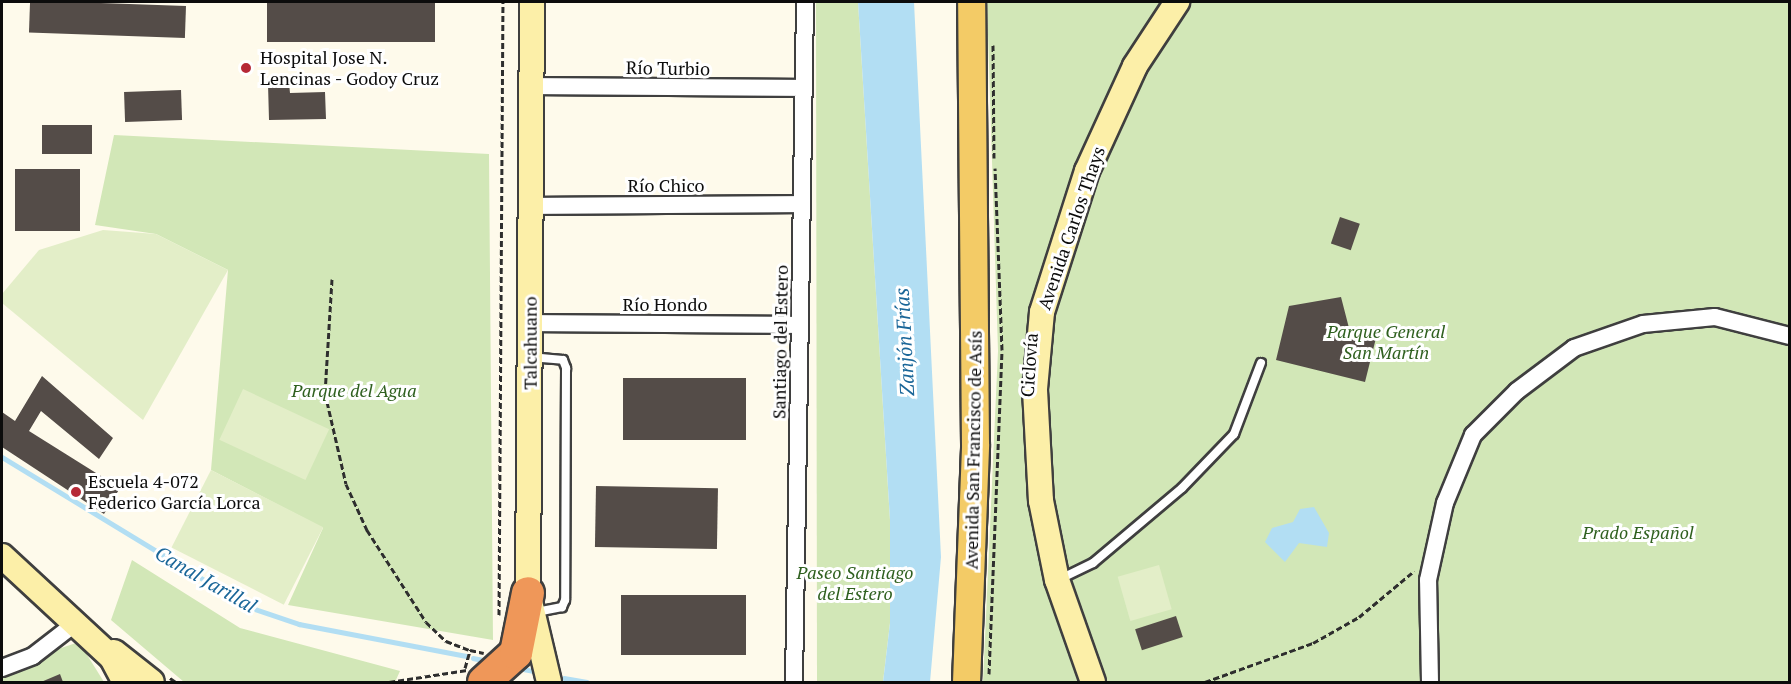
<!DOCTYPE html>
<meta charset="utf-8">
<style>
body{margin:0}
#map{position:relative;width:1791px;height:684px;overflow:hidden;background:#fefaeb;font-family:"PT Serif",serif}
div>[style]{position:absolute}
.green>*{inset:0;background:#d2e7b7}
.pitch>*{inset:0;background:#e3eec8;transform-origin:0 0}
.water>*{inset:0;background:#b2def3}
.stream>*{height:4.5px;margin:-2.25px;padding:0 2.25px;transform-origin:2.25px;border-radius:2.25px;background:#b2def3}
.building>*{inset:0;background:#544c48;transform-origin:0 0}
.path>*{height:3px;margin-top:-1.5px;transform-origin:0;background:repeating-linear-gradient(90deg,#2e2e2e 0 6px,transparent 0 9px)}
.roads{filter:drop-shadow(2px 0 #3f3f3f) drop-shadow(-2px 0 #3f3f3f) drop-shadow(0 2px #3f3f3f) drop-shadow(0 -2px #3f3f3f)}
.lane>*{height:8px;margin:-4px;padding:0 4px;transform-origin:4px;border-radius:4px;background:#fff}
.street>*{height:16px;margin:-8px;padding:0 8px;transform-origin:8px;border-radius:8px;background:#fff}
.secondary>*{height:24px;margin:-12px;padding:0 12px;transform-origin:12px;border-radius:12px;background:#fcefa8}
.primary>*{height:27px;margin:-13.5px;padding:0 13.5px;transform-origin:13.5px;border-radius:13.5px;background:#f3cb66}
.highway>*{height:32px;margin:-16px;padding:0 16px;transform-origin:16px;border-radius:16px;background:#ef9759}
.dots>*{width:16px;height:16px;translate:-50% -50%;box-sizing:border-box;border:3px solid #fff;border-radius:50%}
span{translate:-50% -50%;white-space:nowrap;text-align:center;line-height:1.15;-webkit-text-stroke:6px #fff;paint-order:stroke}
.poi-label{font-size:18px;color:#0c0c0c}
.left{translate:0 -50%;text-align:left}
.street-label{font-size:18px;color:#0c0c0c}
.park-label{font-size:18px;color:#2f601f;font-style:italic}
.water-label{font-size:20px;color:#1a6698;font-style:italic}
.frame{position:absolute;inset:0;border:3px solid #0c0c0c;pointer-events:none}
</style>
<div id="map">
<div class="green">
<i style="clip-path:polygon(816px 2px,858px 2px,890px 520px,890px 623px,883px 682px,817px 682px)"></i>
<i style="clip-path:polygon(987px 2px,1789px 2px,1789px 682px,983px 682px,998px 351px)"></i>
<i style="clip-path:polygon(114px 135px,489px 154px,493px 640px,288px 605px,323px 528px,211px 470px,228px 270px,156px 234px,95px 225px)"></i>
<i style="clip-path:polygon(132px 560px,240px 628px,400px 671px,395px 682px,184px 682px,111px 620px)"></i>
<i style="clip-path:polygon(79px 642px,104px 682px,2px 682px,2px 668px)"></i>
</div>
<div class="pitch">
<i style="clip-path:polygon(103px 230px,156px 234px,228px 270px,143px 420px,2px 303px,2px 294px,39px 250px)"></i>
<i style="left:243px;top:389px;width:95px;height:56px;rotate:25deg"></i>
<i style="left:211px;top:470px;width:126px;height:87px;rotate:27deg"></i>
<i style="left:1159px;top:565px;width:46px;height:43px;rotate:74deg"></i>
</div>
<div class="water">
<i style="clip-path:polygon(858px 2px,914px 2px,941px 557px,930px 682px,883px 682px,890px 623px,890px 520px)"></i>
<i style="clip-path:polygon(1314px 507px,1329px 533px,1327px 547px,1299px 543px,1285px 562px,1265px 542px,1272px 528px,1293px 522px,1300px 509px)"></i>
</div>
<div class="stream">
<i style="left:2px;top:457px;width:289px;rotate:31.3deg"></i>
<i style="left:249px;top:607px;width:53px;rotate:18.8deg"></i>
<i style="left:299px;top:624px;width:170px;rotate:10.8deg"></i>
<i style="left:473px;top:658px;width:15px;rotate:11deg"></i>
<i style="left:518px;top:668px;width:16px;rotate:11deg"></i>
<i style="left:564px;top:678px;width:23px;rotate:10deg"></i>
</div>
<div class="building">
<i style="left:267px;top:2px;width:168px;height:40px"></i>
<i style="left:186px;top:6px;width:32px;height:156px;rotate:92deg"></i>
<i style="clip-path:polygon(289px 83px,290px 93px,325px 92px,326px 119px,269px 120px,268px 84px)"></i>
<i style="left:181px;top:90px;width:30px;height:57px;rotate:88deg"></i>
<i style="left:42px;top:125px;width:50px;height:29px"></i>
<i style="left:80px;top:169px;width:62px;height:65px;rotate:90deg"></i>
<i style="left:1340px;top:217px;width:21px;height:28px;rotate:19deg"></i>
<i style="clip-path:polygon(1341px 297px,1349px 328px,1376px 338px,1365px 382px,1276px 360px,1289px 306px)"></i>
<i style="clip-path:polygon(42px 376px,113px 438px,99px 459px,41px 411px,29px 431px,120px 488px,104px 514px,2px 447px,2px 412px,15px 421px)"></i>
<i style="left:623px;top:378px;width:123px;height:62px"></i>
<i style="left:596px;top:486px;width:122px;height:61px;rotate:1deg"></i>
<i style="left:621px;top:595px;width:125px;height:60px"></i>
<i style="left:1176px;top:616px;width:22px;height:43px;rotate:72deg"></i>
<i style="clip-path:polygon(60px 674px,63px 682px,41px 682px)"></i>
</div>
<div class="path">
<i style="left:993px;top:45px;width:113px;rotate:89.5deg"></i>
<i style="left:332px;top:279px;width:114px;rotate:93.5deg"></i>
<i style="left:325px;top:393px;width:93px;rotate:77deg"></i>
<i style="left:346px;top:484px;width:51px;rotate:65.5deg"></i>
<i style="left:367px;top:530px;width:109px;rotate:57.3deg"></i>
<i style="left:426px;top:622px;width:28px;rotate:44deg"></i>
<i style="left:446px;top:641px;width:26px;rotate:21deg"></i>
<i style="left:499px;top:615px;width:613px;rotate:-89.63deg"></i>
<i style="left:465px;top:668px;width:19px;rotate:-74deg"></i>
<i style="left:470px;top:650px;width:14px;rotate:12deg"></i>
<i style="left:989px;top:674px;width:324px;rotate:-87.7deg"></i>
<i style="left:1002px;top:350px;width:182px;rotate:-92.2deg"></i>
<i style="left:170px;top:678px;width:7px;rotate:34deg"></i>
<i style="left:389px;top:682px;width:79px;rotate:-8.7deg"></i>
<i style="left:1205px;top:682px;width:115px;rotate:-19.9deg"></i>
<i style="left:1313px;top:643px;width:53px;rotate:-29.5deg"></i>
<i style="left:1359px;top:617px;width:72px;rotate:-39.9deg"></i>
</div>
<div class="roads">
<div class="lane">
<i style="left:530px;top:357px;width:33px;rotate:5deg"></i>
<i style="left:563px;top:360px;width:9px;rotate:69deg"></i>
<i style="left:566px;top:368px;width:232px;rotate:90.2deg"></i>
<i style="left:565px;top:600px;width:8px;rotate:113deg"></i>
<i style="left:562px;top:607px;width:26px;rotate:169deg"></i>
<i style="left:1060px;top:579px;width:37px;rotate:-26deg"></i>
<i style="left:1093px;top:563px;width:116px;rotate:-40.1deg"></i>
<i style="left:1182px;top:488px;width:75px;rotate:-46.1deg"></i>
<i style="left:1234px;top:434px;width:76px;rotate:-69.2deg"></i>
</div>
<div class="street">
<i style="left:532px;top:86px;width:272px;rotate:0.4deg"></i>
<i style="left:531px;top:206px;width:271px;rotate:-0.4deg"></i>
<i style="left:530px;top:323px;width:269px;rotate:0.4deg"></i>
<i style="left:2px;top:668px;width:33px;rotate:-21deg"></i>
<i style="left:33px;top:656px;width:56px;rotate:-37.7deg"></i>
<i style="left:794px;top:682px;width:680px;rotate:-89.07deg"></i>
<i style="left:1430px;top:682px;width:102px;rotate:-91.1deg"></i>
<i style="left:1428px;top:580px;width:79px;rotate:-77.6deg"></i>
<i style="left:1445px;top:503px;width:74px;rotate:-67.6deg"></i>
<i style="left:1473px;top:435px;width:62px;rotate:-45deg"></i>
<i style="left:1517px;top:391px;width:71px;rotate:-37deg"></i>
<i style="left:1574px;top:348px;width:73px;rotate:-19.2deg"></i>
<i style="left:1643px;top:324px;width:72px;rotate:-5.6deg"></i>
<i style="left:1715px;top:317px;width:77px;rotate:14.2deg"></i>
</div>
<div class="secondary">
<i style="left:532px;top:2px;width:591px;rotate:90.39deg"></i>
<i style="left:528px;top:593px;width:91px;rotate:76.7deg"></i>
<i style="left:2px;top:556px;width:150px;rotate:42.8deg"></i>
<i style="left:112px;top:658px;width:27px;rotate:62deg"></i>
<i style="left:114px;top:652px;width:48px;rotate:38.3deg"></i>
<i style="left:1093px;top:682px;width:108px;rotate:-109.4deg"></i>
<i style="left:1057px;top:580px;width:81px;rotate:-101.4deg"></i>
<i style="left:1041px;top:501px;width:112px;rotate:-93.1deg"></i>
<i style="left:1035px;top:389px;width:77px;rotate:-84.8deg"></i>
<i style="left:1042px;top:312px;width:148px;rotate:-72.3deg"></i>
<i style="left:1087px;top:171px;width:115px;rotate:-65.4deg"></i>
<i style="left:1135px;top:66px;width:77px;rotate:-56.7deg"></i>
</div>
<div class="primary">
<i style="left:966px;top:682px;width:238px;rotate:-87.8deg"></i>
<i style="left:975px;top:444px;width:442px;rotate:-90.5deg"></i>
</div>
<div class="highway">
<i style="left:484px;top:682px;width:43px;rotate:-42.2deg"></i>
<i style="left:516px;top:653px;width:61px;rotate:-78.7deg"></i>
</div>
</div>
<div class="dots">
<i style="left:246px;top:68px;background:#b62936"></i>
<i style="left:76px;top:492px;background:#b62936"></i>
</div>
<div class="poi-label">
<span class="left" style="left:260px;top:68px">Hospital Jose N.<br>Lencinas - Godoy Cruz</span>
<span class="left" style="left:88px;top:492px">Escuela 4-072<br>Federico García Lorca</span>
</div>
<div class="street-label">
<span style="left:668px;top:68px;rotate:1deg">Río Turbio</span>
<span style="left:666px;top:185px">Río Chico</span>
<span style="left:1071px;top:228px;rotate:-71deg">Avenida Carlos Thays</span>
<span style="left:665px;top:304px">Río Hondo</span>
<span style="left:780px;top:342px;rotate:-89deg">Santiago del Estero</span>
<span style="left:530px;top:343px;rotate:-90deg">Talcahuano</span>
<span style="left:1029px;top:365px;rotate:-86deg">Ciclovía</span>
<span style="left:973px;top:450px;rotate:-89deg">Avenida San Francisco de Asís</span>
</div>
<div class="park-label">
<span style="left:1386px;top:342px">Parque General<br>San Martín</span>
<span style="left:354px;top:390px">Parque del Agua</span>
<span style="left:1638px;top:532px">Prado Español</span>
<span style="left:855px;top:583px">Paseo Santiago<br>del Estero</span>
</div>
<div class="water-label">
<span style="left:904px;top:342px;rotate:-93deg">Zanjón Frías</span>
<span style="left:206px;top:579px;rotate:30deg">Canal Jarillal</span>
</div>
<div class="frame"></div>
</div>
